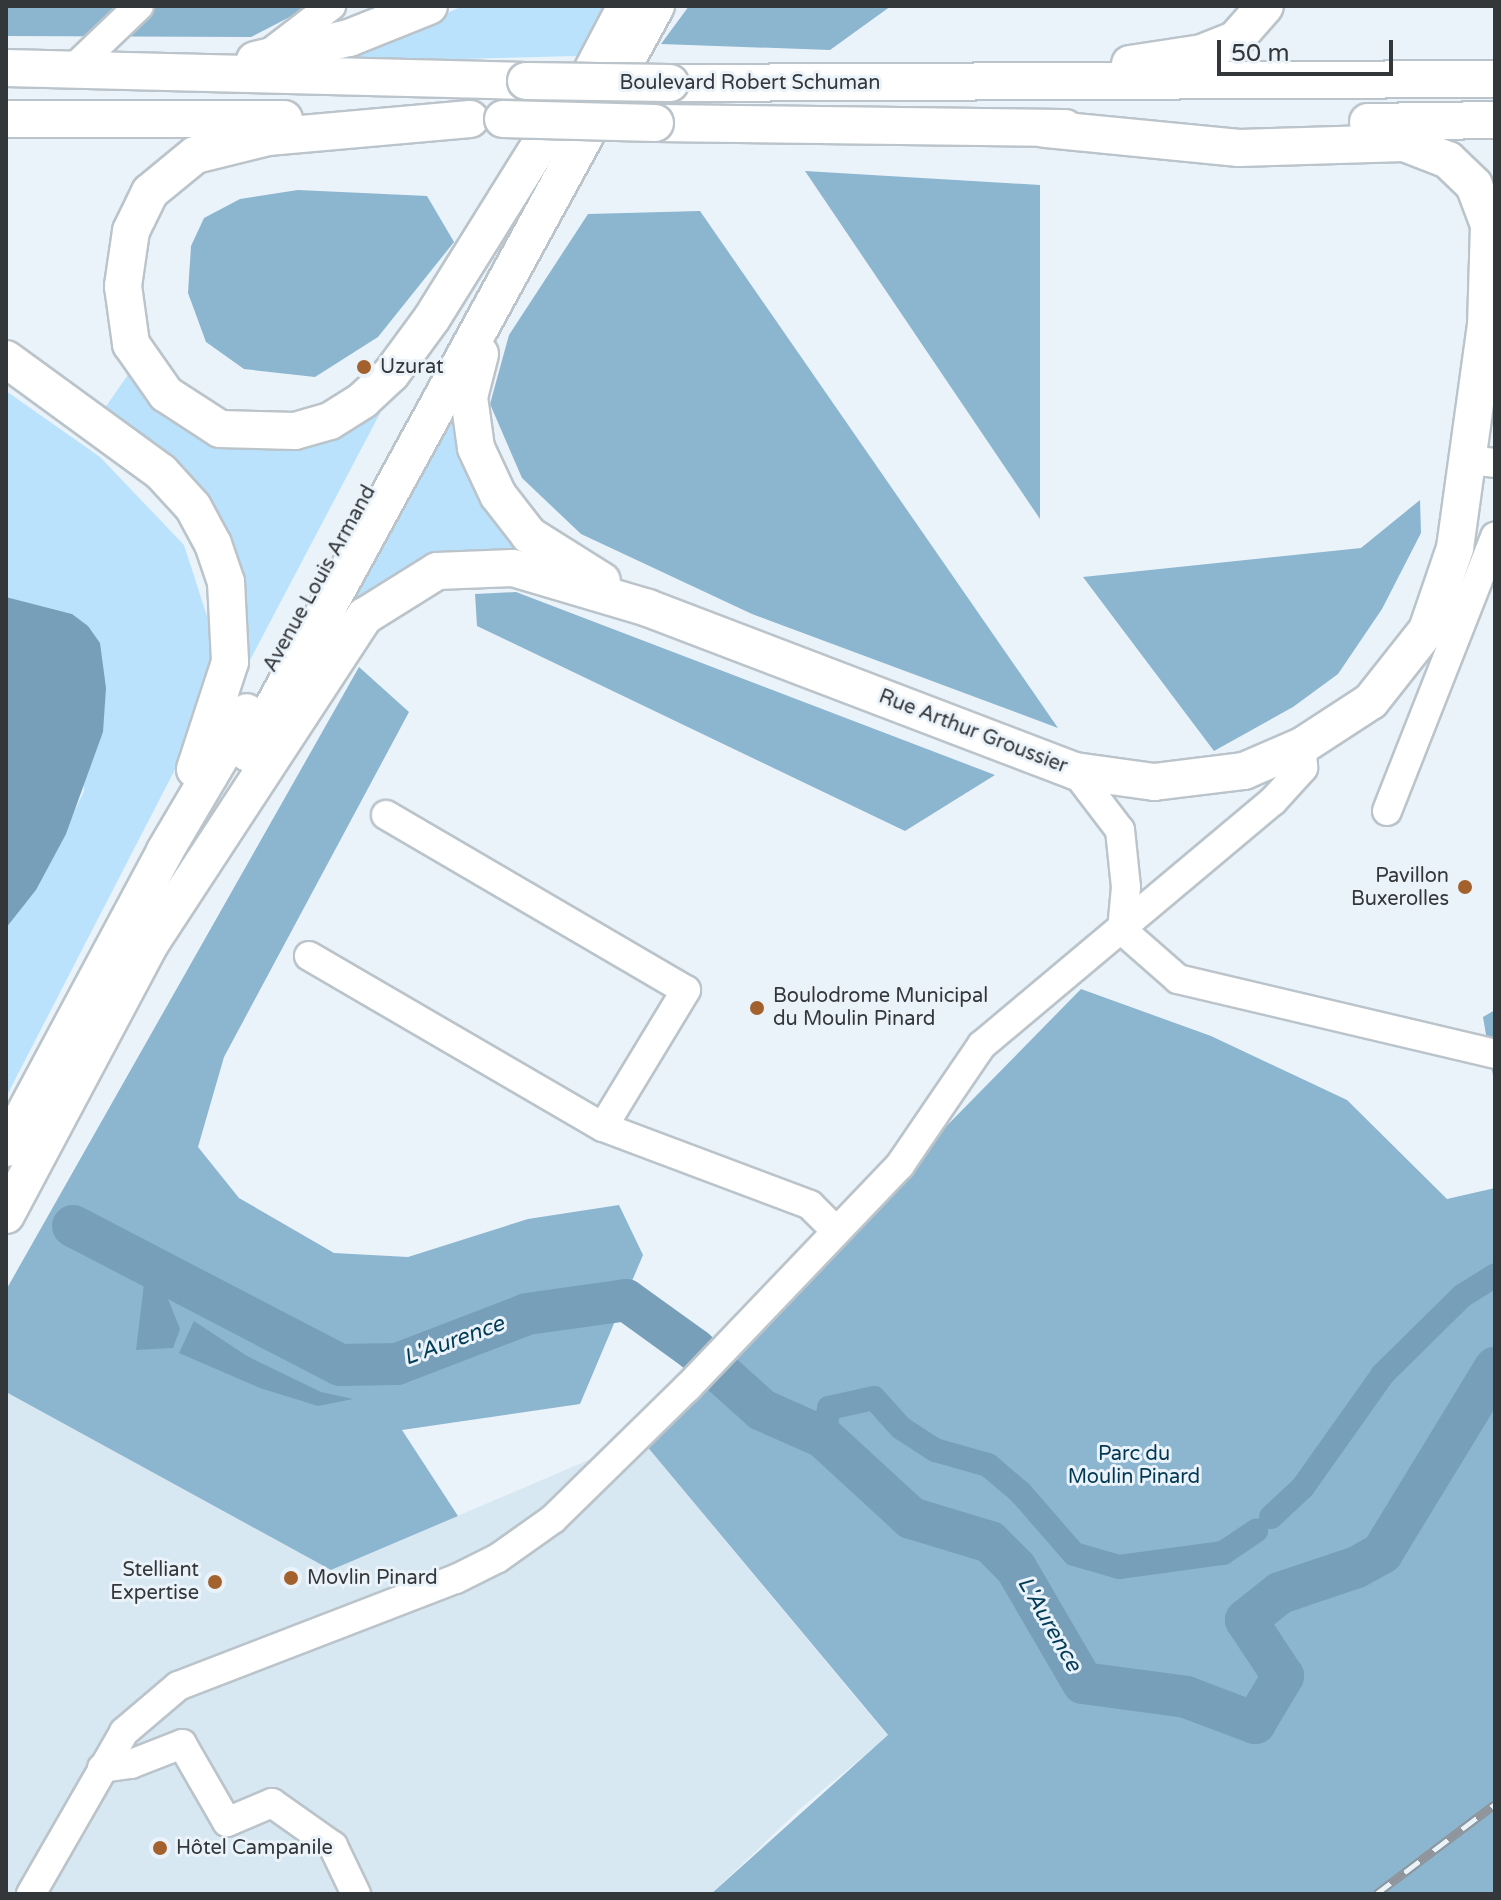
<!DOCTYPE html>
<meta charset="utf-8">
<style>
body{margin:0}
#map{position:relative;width:1501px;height:1900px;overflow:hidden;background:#eaf3fa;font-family:"Varela Round",sans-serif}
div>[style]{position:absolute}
.built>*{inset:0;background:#d8e8f3}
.green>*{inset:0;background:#bae2fc}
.forest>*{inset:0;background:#8cb5cf}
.water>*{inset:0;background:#779fb9}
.canal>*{height:24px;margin:-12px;padding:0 12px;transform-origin:12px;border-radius:12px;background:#779fb9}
.river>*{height:42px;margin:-21px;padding:0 21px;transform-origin:21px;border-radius:21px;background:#779fb9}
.roads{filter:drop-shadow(2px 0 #bbc4ca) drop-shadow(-2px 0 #bbc4ca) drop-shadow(0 2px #bbc4ca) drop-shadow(0 -2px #bbc4ca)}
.minor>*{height:28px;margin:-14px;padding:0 14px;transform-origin:14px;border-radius:14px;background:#fff}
.major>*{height:36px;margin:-18px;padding:0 18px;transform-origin:18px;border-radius:18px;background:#fff}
.rail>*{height:9px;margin-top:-4.5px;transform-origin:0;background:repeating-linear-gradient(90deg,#eaf3fa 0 18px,#8f959a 0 36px);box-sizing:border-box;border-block:2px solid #8f959a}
.bridges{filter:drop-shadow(2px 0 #bbc4ca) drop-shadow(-2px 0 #bbc4ca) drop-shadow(0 2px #bbc4ca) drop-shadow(0 -2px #bbc4ca)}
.major-bridge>*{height:36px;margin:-18px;padding:0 18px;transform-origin:18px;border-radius:18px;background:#fff}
.dots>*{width:22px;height:22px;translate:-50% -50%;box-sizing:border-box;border:4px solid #eaf3fa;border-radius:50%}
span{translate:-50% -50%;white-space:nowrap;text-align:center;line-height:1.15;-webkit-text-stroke:6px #eaf3fa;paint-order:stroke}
.street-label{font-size:20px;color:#34373a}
.poi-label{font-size:20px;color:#34373a}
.left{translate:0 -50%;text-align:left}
.right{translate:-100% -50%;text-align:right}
.park-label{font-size:20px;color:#003853}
.water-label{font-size:22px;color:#033b56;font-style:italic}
.frame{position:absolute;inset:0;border:8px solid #34373a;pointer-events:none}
.scale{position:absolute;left:1217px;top:40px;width:176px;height:36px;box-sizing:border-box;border:4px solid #34373a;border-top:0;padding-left:10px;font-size:24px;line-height:28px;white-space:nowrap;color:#34373a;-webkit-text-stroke:6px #eaf3fa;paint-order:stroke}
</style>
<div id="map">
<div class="built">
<i style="clip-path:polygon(6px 1392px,331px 1570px,640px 1438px,888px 1736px,800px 1809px,711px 1894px,6px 1894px)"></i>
</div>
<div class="green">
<i style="clip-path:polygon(463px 6px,604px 6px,577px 56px,336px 62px)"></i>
<i style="clip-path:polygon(132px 369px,216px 438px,262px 448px,303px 445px,387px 400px,240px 679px,232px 576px,100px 415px)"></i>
<i style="clip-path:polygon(6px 391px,100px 457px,184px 545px,214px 638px,199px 723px,6px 1097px,6px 928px,36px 890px,84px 791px,72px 614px,6px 597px)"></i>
<i style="clip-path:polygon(460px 399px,543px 563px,470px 553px,322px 657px)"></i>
</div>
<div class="forest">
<i style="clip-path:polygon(6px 6px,311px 6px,251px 37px,6px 36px)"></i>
<i style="clip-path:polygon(689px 6px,891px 6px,830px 50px,661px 44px)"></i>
<i style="clip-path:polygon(805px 171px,1040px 185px,1040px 519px)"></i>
<i style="clip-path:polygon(298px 190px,427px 196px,454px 242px,378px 337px,315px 377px,244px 369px,206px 342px,188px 293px,191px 246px,204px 218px,240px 199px)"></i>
<i style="clip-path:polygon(700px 211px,1058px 728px,752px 614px,581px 534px,522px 478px,490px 404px,509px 335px,588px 214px)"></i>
<i style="clip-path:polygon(1420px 500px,1421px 533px,1382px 609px,1338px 674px,1293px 707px,1214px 751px,1083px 577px,1361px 548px)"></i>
<i style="clip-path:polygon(516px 592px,995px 775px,905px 831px,477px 626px,475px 594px)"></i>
<i style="clip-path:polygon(359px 667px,409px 712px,224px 1057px,198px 1147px,239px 1198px,334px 1253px,408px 1257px,528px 1219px,619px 1205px,643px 1255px,580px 1404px,402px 1430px,458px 1516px,331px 1570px,6px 1392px,6px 1290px)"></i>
<i style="clip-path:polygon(1081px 989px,1211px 1036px,1347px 1100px,1447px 1199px,1495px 1188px,1495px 1894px,711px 1894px,888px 1735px,640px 1438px)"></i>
<i style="clip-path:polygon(1495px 1010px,1495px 1087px,1483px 1017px)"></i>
</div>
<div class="water">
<i style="clip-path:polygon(6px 597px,72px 614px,88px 626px,100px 643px,106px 688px,103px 732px,66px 834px,36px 890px,6px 928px)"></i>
<i style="clip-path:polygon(144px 1284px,168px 1299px,180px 1329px,173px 1348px,136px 1350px)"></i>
<i style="clip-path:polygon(194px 1321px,247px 1356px,321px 1392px,353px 1399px,318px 1406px,260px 1388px,179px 1353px)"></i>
</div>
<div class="canal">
<i style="left:823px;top:1437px;width:30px;rotate:-78deg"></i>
<i style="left:829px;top:1408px;width:46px;rotate:-12.5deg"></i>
<i style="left:874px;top:1398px;width:40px;rotate:48deg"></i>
<i style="left:901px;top:1428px;width:40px;rotate:32.9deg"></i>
<i style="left:935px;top:1450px;width:55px;rotate:15.8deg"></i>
<i style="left:988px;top:1465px;width:42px;rotate:40.2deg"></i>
<i style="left:1020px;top:1492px;width:82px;rotate:48.9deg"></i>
<i style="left:1074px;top:1554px;width:47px;rotate:16.1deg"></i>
<i style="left:1119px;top:1567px;width:105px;rotate:-7.7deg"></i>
<i style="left:1223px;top:1553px;width:40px;rotate:-34deg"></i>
<i style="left:1271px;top:1517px;width:44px;rotate:-43.2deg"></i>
<i style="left:1303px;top:1487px;width:138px;rotate:-54.7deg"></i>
<i style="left:1383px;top:1374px;width:111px;rotate:-44.6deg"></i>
<i style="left:1462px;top:1296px;width:39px;rotate:-32deg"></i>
</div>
<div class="river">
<i style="left:73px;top:1226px;width:301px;rotate:27.5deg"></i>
<i style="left:340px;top:1365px;width:57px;rotate:-1deg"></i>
<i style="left:397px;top:1364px;width:139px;rotate:-21deg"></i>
<i style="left:527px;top:1314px;width:100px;rotate:-8deg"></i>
<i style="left:626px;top:1300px;width:84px;rotate:35.8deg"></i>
<i style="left:694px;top:1349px;width:91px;rotate:41.9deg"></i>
<i style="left:762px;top:1410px;width:67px;rotate:23.9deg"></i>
<i style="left:823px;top:1437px;width:120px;rotate:42.6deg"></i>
<i style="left:911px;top:1518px;width:83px;rotate:16.9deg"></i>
<i style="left:990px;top:1542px;width:37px;rotate:45deg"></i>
<i style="left:1016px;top:1568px;width:133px;rotate:59.8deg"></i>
<i style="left:1083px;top:1683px;width:104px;rotate:7.7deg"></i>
<i style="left:1186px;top:1697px;width:74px;rotate:20.6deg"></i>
<i style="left:1255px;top:1723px;width:55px;rotate:-59.2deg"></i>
<i style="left:1283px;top:1676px;width:67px;rotate:-123.5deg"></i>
<i style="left:1246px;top:1620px;width:43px;rotate:-38.5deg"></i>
<i style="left:1280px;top:1593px;width:81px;rotate:-18.7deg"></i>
<i style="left:1357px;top:1567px;width:29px;rotate:-29deg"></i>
<i style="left:1382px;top:1553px;width:217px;rotate:-58.6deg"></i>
</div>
<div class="roads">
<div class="minor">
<i style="left:271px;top:52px;width:76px;rotate:-37.5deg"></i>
<i style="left:73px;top:69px;width:91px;rotate:-43.7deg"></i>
<i style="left:1467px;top:460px;width:28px;rotate:6deg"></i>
<i style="left:1075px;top:771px;width:74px;rotate:52.7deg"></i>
<i style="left:1120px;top:830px;width:57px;rotate:84deg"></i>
<i style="left:1126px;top:887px;width:43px;rotate:95.3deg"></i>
<i style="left:1387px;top:811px;width:295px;rotate:-68.5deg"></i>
<i style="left:386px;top:815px;width:347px;rotate:30.3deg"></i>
<i style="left:686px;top:990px;width:160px;rotate:121.2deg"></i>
<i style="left:1122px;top:930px;width:74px;rotate:41.2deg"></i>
<i style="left:1178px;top:979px;width:326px;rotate:13.3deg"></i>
<i style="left:309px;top:956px;width:340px;rotate:30.2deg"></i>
<i style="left:603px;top:1127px;width:221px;rotate:20.6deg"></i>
<i style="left:810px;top:1205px;width:37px;rotate:45deg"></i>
<i style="left:102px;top:1768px;width:29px;rotate:-8deg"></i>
<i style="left:131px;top:1764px;width:55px;rotate:-21.4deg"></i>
<i style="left:182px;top:1744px;width:90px;rotate:60deg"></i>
<i style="left:227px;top:1822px;width:49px;rotate:-22.9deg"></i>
<i style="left:272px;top:1803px;width:75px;rotate:35.2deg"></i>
<i style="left:333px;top:1846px;width:53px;rotate:64.4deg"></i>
<i style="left:31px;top:1894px;width:187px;rotate:-60.1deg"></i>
<i style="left:124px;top:1732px;width:71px;rotate:-40.4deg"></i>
<i style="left:178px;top:1686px;width:298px;rotate:-21.1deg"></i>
<i style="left:456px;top:1579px;width:47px;rotate:-26.6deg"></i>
<i style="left:498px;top:1558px;width:67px;rotate:-35.3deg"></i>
<i style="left:553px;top:1519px;width:189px;rotate:-44.4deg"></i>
<i style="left:688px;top:1387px;width:307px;rotate:-46.3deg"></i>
<i style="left:900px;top:1165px;width:145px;rotate:-55.7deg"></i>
<i style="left:982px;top:1045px;width:380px;rotate:-40deg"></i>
<i style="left:1273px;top:801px;width:45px;rotate:-47.7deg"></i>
<i style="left:1303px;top:768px;width:22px;rotate:-93deg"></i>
</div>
<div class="major">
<i style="left:255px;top:60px;width:97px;rotate:-13.2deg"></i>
<i style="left:349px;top:38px;width:86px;rotate:-21.8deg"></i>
<i style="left:1130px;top:64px;width:73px;rotate:-8.7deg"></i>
<i style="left:1202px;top:53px;width:35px;rotate:-22deg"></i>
<i style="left:1235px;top:40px;width:45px;rotate:-48.6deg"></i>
<i style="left:6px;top:68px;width:520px;rotate:1.43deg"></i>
<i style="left:670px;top:83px;width:825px;rotate:-0.28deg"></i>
<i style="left:584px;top:86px;width:90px;rotate:-62.3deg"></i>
<i style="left:6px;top:119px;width:278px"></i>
<i style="left:470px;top:119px;width:203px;rotate:174.9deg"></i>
<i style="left:268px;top:137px;width:75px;rotate:166.1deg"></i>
<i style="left:195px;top:155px;width:58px;rotate:140.6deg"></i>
<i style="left:150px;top:192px;width:43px;rotate:116deg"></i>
<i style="left:131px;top:231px;width:56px;rotate:98.3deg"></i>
<i style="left:123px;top:286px;width:59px;rotate:82.1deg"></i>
<i style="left:131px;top:344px;width:61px;rotate:55deg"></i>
<i style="left:166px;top:394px;width:64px;rotate:32.9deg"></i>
<i style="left:220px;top:429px;width:75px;rotate:1.5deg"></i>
<i style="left:295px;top:431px;width:36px;rotate:-16deg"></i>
<i style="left:330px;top:421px;width:39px;rotate:-32deg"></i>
<i style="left:363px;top:400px;width:38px;rotate:-43deg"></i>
<i style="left:391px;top:374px;width:69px;rotate:-53.8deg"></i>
<i style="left:432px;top:318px;width:261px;rotate:-58.1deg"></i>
<i style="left:1368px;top:122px;width:127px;rotate:-0.9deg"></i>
<i style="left:655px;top:123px;width:410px;rotate:0.7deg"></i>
<i style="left:480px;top:354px;width:44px;rotate:104.3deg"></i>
<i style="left:469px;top:397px;width:51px;rotate:82.2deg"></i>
<i style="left:476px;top:448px;width:52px;rotate:64.9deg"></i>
<i style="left:498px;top:495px;width:51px;rotate:52.2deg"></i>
<i style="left:529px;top:535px;width:86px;rotate:32.2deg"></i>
<i style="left:6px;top:359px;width:192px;rotate:36.1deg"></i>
<i style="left:161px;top:472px;width:47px;rotate:47.6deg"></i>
<i style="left:193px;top:507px;width:42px;rotate:61.6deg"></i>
<i style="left:213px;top:544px;width:40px;rotate:71.1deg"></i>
<i style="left:226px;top:582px;width:80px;rotate:87.1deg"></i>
<i style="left:230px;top:662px;width:113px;rotate:108.1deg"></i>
<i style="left:248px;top:753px;width:851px;rotate:-61.36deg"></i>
<i style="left:150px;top:944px;width:392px;rotate:-56.8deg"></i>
<i style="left:365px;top:616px;width:85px;rotate:-32deg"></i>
<i style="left:437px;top:571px;width:76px;rotate:-2.3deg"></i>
<i style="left:513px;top:568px;width:141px;rotate:16.5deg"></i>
<i style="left:648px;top:608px;width:457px;rotate:20.9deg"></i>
<i style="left:1075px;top:771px;width:80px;rotate:7.9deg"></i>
<i style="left:1154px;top:782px;width:91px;rotate:-7deg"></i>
<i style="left:1244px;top:771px;width:63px;rotate:-23.3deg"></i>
<i style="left:1302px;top:746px;width:82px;rotate:-33.1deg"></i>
<i style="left:1371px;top:701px;width:90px;rotate:-51.7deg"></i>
<i style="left:1427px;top:630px;width:87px;rotate:-71.1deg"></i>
<i style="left:1455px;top:548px;width:224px;rotate:-82.1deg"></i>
<i style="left:1486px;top:326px;width:101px;rotate:-88.3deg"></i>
<i style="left:1489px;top:225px;width:43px;rotate:-110.6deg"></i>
<i style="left:1474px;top:185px;width:36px;rotate:-136deg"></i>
<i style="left:1448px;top:160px;width:47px;rotate:-158.9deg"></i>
<i style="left:1404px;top:143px;width:165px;rotate:178.3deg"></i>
<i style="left:1239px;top:148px;width:196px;rotate:-174.4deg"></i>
<i style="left:6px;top:1148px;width:337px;rotate:-61.8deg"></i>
<i style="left:165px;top:851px;width:161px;rotate:-59.5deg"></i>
<i style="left:6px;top:1215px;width:331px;rotate:-62deg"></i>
</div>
</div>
<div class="rail">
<i style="left:1376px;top:1894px;width:149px;rotate:-37.1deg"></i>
</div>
<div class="bridges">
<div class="major-bridge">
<i style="left:526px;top:81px;width:144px;rotate:0.8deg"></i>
<i style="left:503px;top:119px;width:152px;rotate:1.5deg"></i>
</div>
</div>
<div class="dots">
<i style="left:364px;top:367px;background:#a3622d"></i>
<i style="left:1465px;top:887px;background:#a3622d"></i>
<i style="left:757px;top:1008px;background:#a3622d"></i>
<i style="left:291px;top:1578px;background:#a3622d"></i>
<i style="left:215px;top:1582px;background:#a3622d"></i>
<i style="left:160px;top:1848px;background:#a3622d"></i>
</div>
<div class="street-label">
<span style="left:750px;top:83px">Boulevard Robert Schuman</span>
<span style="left:320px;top:579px;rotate:-61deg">Avenue Louis Armand</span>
<span style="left:973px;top:732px;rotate:21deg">Rue Arthur Groussier</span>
</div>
<div class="poi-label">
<span class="left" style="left:380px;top:367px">Uzurat</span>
<span class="right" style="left:1449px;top:888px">Pavillon<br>Buxerolles</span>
<span class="left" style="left:773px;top:1008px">Boulodrome Municipal<br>du Moulin Pinard</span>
<span class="right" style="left:199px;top:1582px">Stelliant<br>Expertise</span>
<span class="left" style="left:307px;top:1578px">Movlin Pinard</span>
<span class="left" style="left:176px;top:1848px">Hôtel Campanile</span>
</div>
<div class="park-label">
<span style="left:1134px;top:1466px">Parc du<br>Moulin Pinard</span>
</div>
<div class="water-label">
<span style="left:454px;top:1341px;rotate:-20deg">L'Aurence</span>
<span style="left:1049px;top:1624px;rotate:60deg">L'Aurence</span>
</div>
<div class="frame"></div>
<div class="scale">50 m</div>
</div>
